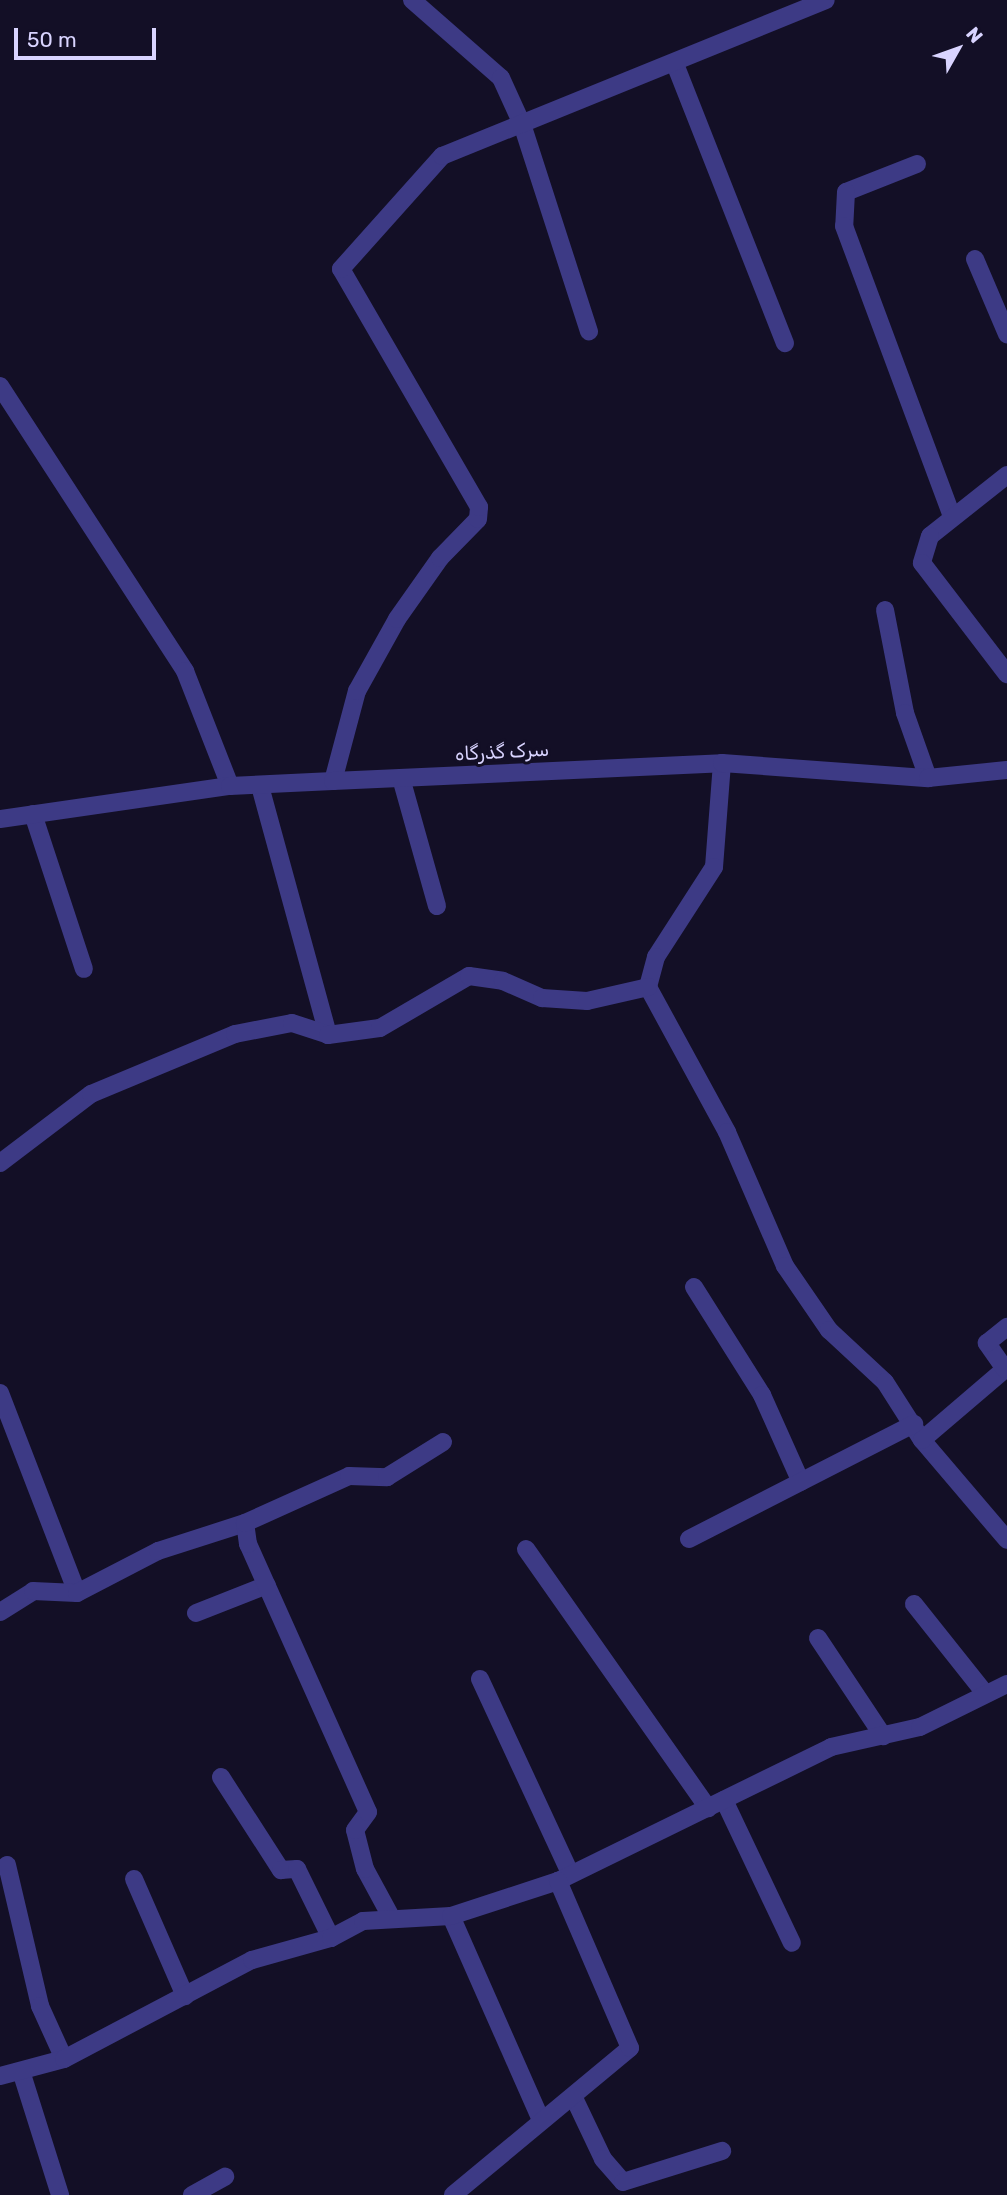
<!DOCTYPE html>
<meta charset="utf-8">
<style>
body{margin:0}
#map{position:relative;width:1007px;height:2195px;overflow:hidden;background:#130f26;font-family:Rubik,"Noto Naskh Arabic",sans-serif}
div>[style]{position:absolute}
.minor>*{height:18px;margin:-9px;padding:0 9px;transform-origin:9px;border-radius:9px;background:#3d3a85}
.tertiary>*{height:18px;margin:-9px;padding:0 9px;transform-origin:9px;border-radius:9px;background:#3d3a85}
span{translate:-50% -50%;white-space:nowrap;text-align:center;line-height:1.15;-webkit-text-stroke:6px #130f26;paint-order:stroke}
.street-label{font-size:19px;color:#d9d4ff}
.north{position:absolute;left:923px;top:14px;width:70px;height:70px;-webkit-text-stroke:5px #130f26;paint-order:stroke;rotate:50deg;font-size:19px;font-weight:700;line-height:28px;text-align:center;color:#d9d4ff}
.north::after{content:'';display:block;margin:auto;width:24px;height:32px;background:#d9d4ff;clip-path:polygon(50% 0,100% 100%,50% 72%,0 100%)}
.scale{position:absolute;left:14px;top:28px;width:142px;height:32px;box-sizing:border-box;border:4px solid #d9d4ff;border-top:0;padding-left:9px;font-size:21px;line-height:24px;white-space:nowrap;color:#d9d4ff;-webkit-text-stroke:5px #130f26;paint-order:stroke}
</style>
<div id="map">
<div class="minor">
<i style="left:412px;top:0;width:118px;rotate:41.2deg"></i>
<i style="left:501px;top:78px;width:51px;rotate:65.5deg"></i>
<i style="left:522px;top:124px;width:218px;rotate:72.1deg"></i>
<i style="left:675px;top:64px;width:300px;rotate:68.5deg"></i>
<i style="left:917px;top:164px;width:76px;rotate:158.5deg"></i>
<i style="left:846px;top:192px;width:34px;rotate:93deg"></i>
<i style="left:844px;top:226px;width:310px;rotate:69.6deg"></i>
<i style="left:975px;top:259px;width:82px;rotate:66.9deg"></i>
<i style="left:0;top:386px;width:340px;rotate:57deg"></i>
<i style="left:185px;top:671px;width:123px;rotate:68.6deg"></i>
<i style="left:1007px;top:475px;width:98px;rotate:141.6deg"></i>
<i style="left:930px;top:536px;width:28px;rotate:107deg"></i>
<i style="left:922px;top:563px;width:140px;rotate:52.6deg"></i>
<i style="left:885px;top:610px;width:105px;rotate:79deg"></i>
<i style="left:905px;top:713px;width:69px;rotate:70.5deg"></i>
<i style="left:722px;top:763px;width:104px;rotate:94.4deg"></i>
<i style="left:714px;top:867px;width:107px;rotate:122.8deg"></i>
<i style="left:656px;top:957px;width:31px;rotate:105deg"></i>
<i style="left:648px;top:987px;width:165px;rotate:61.4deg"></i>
<i style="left:727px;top:1132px;width:146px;rotate:66.6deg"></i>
<i style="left:785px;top:1266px;width:78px;rotate:55.5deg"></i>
<i style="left:829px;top:1330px;width:76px;rotate:42.9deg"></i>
<i style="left:885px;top:1382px;width:69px;rotate:57.5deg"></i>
<i style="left:922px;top:1440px;width:131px;rotate:49.6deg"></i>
<i style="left:401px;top:778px;width:133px;rotate:74.3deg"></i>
<i style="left:333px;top:781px;width:93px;rotate:-75.1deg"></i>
<i style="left:357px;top:691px;width:82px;rotate:-60.9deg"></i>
<i style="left:397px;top:619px;width:75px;rotate:-54.8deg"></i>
<i style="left:440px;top:558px;width:54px;rotate:-45.7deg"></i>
<i style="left:478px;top:519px;width:12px;rotate:-85deg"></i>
<i style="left:479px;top:507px;width:275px;rotate:-120.1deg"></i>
<i style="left:341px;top:269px;width:152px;rotate:-48.2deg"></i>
<i style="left:442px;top:156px;width:414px;rotate:-22.1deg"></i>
<i style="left:260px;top:786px;width:258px;rotate:74.7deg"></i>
<i style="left:33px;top:814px;width:163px;rotate:71.8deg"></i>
<i style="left:0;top:1163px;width:114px;rotate:-37.2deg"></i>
<i style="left:91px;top:1094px;width:156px;rotate:-22.6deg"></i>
<i style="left:235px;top:1034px;width:58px;rotate:-10.9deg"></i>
<i style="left:292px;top:1023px;width:38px;rotate:18deg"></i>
<i style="left:328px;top:1035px;width:52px;rotate:-7.7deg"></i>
<i style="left:380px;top:1028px;width:103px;rotate:-30.3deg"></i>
<i style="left:469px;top:976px;width:34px;rotate:8deg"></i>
<i style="left:503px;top:981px;width:43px;rotate:23.6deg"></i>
<i style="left:542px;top:998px;width:45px;rotate:3.8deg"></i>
<i style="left:587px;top:1001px;width:63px;rotate:-12.9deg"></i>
<i style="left:694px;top:1287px;width:128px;rotate:57.8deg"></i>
<i style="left:762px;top:1395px;width:95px;rotate:65.9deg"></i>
<i style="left:0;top:1393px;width:214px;rotate:68.9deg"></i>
<i style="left:922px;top:1440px;width:109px;rotate:-40.5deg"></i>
<i style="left:1005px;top:1369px;width:32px;rotate:-125deg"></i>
<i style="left:987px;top:1343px;width:26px;rotate:-39deg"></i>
<i style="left:689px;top:1539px;width:253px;rotate:-27.1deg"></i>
<i style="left:526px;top:1549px;width:317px;rotate:54.9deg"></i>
<i style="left:914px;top:1604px;width:112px;rotate:51.5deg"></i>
<i style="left:0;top:1612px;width:39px;rotate:-32deg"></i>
<i style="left:33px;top:1591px;width:44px;rotate:2.6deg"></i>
<i style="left:77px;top:1593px;width:91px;rotate:-27.4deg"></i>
<i style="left:158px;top:1551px;width:91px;rotate:-17.8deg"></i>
<i style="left:196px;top:1613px;width:76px;rotate:-21.5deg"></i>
<i style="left:818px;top:1638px;width:118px;rotate:56.4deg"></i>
<i style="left:480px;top:1679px;width:214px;rotate:65.1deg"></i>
<i style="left:221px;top:1777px;width:111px;rotate:57.2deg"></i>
<i style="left:281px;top:1870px;width:16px;rotate:-4deg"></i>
<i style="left:297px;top:1869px;width:77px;rotate:63.8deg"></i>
<i style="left:724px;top:1800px;width:158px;rotate:64.6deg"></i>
<i style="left:7px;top:1865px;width:145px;rotate:76.8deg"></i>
<i style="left:40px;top:2006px;width:58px;rotate:65.6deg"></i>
<i style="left:134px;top:1879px;width:128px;rotate:66.4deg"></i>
<i style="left:390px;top:1915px;width:52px;rotate:-118.5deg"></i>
<i style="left:365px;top:1869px;width:40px;rotate:-104.4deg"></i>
<i style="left:355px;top:1830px;width:22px;rotate:-54deg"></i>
<i style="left:368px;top:1812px;width:294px;rotate:-114.1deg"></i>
<i style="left:248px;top:1544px;width:21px;rotate:-98deg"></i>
<i style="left:245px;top:1523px;width:114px;rotate:-24.3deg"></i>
<i style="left:349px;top:1476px;width:38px;rotate:2deg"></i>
<i style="left:387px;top:1477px;width:66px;rotate:-32deg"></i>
<i style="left:451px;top:1916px;width:221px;rotate:66.2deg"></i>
<i style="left:21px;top:2071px;width:130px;rotate:72.5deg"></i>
<i style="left:0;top:2076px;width:66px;rotate:-14.9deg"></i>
<i style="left:64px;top:2059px;width:212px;rotate:-27.8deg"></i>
<i style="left:252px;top:1960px;width:82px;rotate:-15.6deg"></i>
<i style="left:331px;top:1938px;width:36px;rotate:-28deg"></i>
<i style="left:363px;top:1921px;width:88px;rotate:-3.3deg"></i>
<i style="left:451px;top:1916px;width:113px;rotate:-18.1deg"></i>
<i style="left:558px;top:1881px;width:304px;rotate:-26.1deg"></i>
<i style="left:831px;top:1747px;width:91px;rotate:-12.7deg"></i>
<i style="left:920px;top:1727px;width:97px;rotate:-26.3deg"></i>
<i style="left:575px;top:2100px;width:65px;rotate:64.6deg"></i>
<i style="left:603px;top:2159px;width:30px;rotate:49deg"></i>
<i style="left:623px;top:2182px;width:104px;rotate:-17.4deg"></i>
<i style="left:192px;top:2195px;width:38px;rotate:-29deg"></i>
<i style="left:453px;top:2195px;width:230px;rotate:-39.7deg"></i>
<i style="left:630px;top:2048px;width:182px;rotate:-113.3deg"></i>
</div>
<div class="tertiary">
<i style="left:0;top:819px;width:232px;rotate:-8.2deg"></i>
<i style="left:230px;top:786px;width:103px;rotate:-2.8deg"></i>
<i style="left:333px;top:781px;width:389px;rotate:-2.6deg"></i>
<i style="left:722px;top:763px;width:207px;rotate:4.2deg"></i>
<i style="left:928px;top:778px;width:79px;rotate:-5.8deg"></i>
</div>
<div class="street-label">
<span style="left:502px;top:752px;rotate:-3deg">سرک گذرگاه</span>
</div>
<div class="north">N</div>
<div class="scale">50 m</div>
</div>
